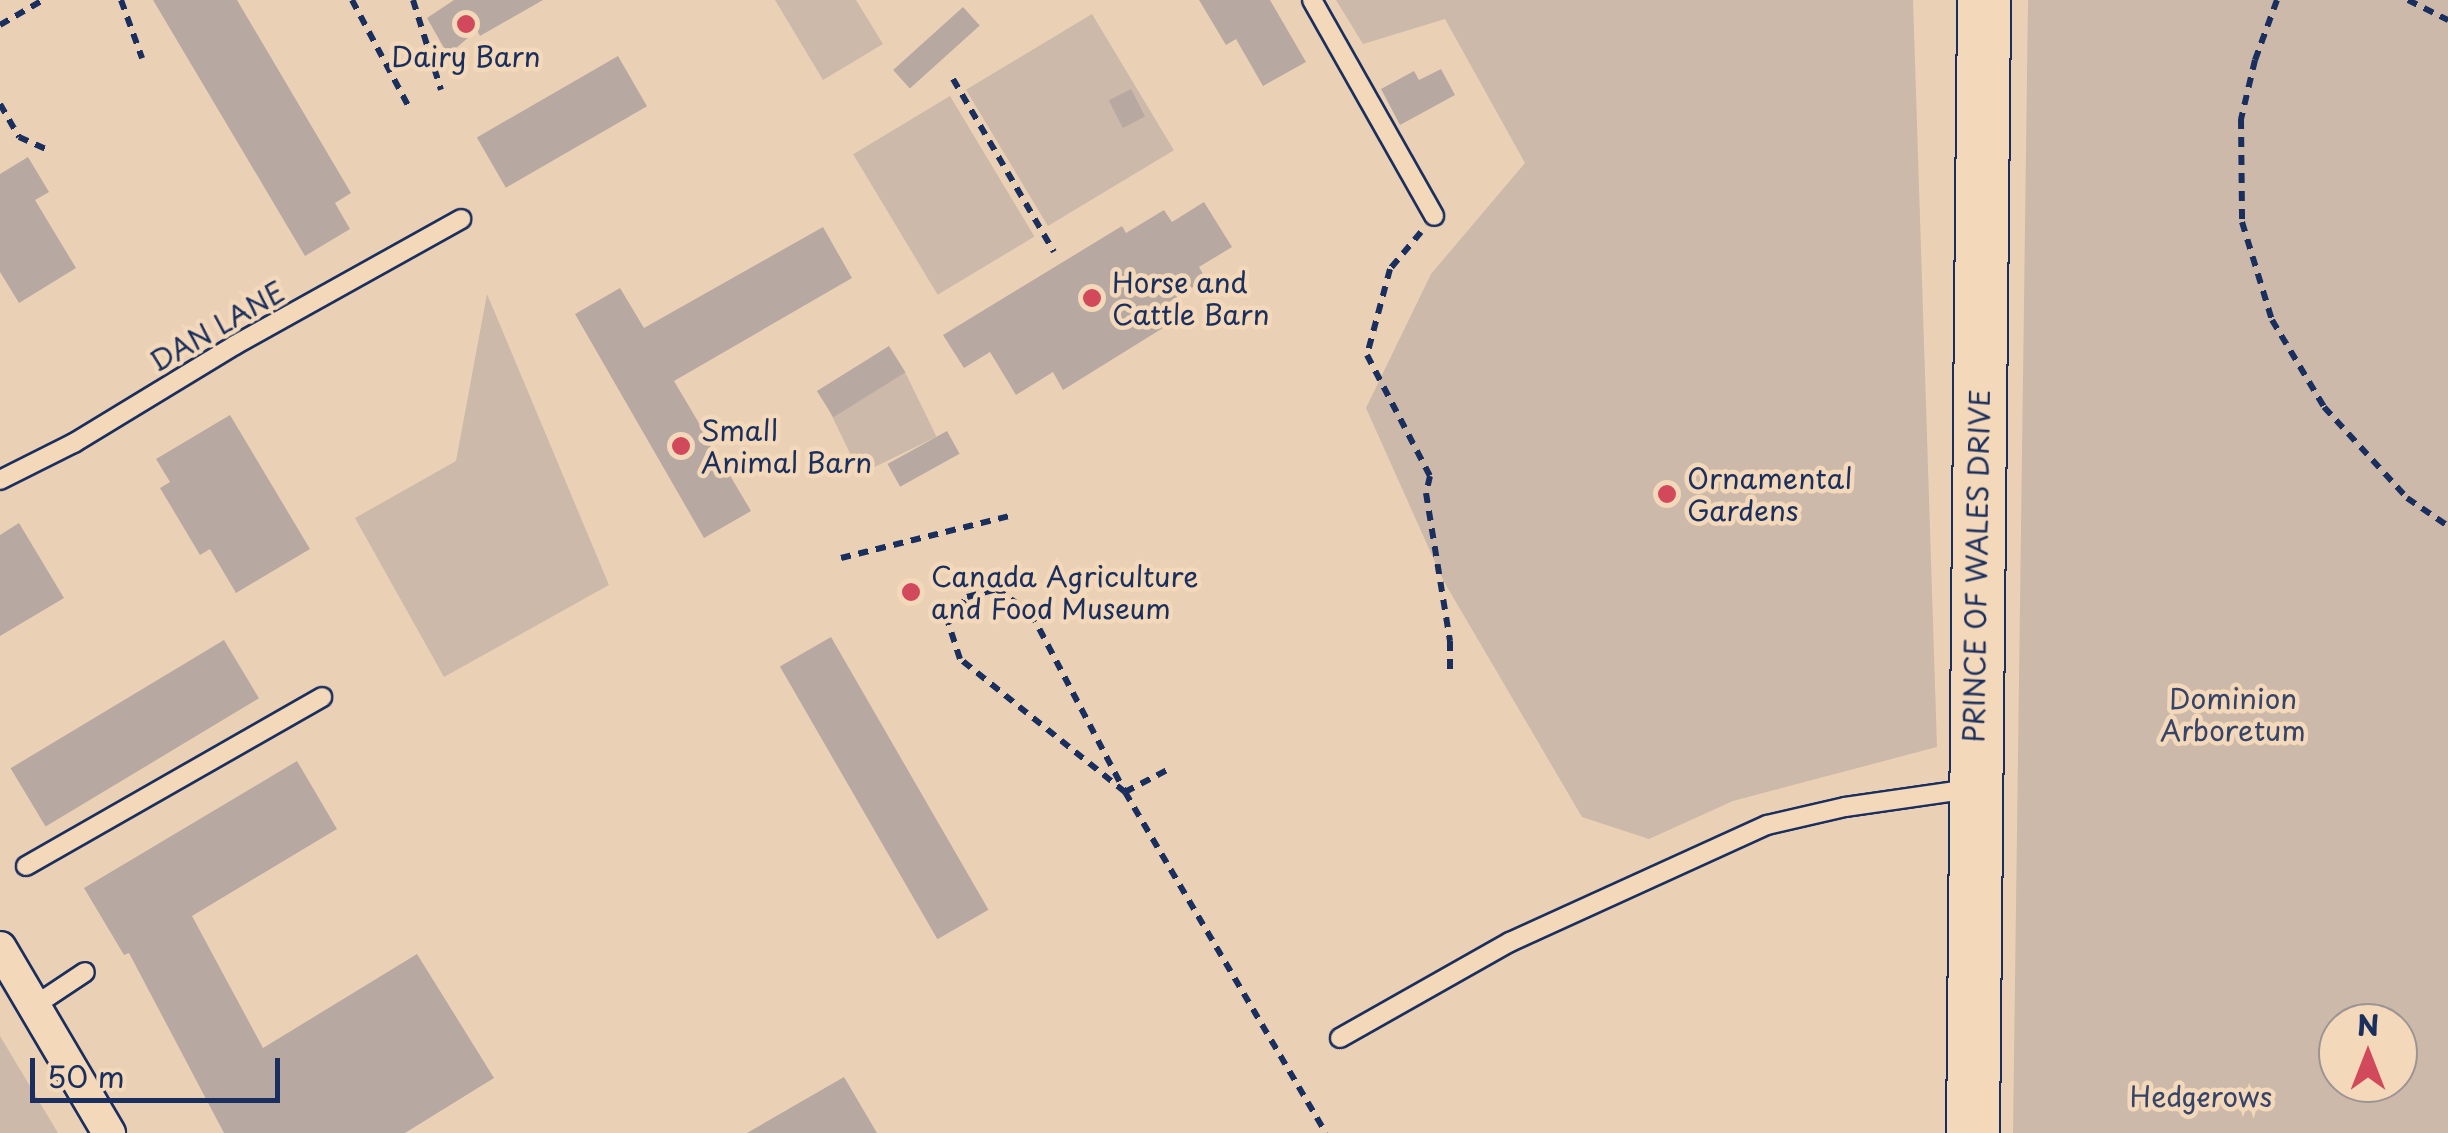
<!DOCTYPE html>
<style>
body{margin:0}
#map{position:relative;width:2448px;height:1133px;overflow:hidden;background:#ead1b6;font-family:"Playpen Sans",sans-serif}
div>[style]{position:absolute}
.green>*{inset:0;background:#ccb9a9;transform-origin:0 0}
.building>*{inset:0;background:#b7a9a1;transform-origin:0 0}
.path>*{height:6px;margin-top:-3px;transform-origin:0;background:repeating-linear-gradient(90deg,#1b2f5e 0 10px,transparent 0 18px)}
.roads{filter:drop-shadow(2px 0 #1b2f5e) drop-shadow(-2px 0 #1b2f5e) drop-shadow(0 2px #1b2f5e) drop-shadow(0 -2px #1b2f5e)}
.lane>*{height:18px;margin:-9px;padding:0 9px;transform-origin:9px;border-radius:9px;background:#f3d8ba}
.street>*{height:32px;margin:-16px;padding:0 16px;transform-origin:16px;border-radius:16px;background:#f3d8ba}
.primary>*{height:52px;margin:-26px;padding:0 26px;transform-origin:26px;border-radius:26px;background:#f3d8ba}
.dots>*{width:28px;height:28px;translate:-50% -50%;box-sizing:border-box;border:5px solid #f3d8ba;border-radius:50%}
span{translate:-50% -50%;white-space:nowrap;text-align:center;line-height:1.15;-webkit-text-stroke:9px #f3d8ba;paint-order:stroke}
.poi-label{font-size:28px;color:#1b2f5e}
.left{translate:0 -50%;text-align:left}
.street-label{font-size:28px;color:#1b2f5e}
.park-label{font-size:28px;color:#364469}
.north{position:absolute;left:2318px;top:1003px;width:100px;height:100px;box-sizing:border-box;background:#f3d8ba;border:2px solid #9d9495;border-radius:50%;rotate:0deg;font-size:28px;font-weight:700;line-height:40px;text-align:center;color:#1b2f5e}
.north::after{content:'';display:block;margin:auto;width:35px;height:45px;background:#d1495b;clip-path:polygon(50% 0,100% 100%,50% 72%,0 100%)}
.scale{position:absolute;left:30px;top:1058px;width:250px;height:45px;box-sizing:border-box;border:5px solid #1b2f5e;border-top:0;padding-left:12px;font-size:30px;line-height:35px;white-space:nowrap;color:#1b2f5e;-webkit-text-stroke:8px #f3d8ba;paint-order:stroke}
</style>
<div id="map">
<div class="green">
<i style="clip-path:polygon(775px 0,856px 0,883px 44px,823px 80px)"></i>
<i style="clip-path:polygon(1336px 0,1913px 0,1937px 747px,1733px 801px,1649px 839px,1582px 817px,1443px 580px,1366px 408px,1431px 274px,1525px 163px,1445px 19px,1363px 44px)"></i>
<i style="clip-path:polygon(evenodd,2028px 0,2448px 0,2448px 1133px,2013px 1133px,2028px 0,2338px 1023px,2398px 1023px,2398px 1083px,2338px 1083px,2338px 1023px)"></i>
<i style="left:1092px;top:14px;width:159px;height:147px;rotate:59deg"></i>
<i style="left:950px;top:96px;width:164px;height:113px;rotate:59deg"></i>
<i style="clip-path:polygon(487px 294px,609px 585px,444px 677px,355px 518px,456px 461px)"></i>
<i style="left:905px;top:372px;width:72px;height:85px;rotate:64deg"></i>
<i style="clip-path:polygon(0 1036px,58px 1133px,0 1133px)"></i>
</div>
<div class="building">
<i style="clip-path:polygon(153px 0,237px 0,351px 193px,335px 203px,350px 229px,305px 256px)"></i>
<i style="clip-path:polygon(454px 0,543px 0,480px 36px,477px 30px,448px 55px,427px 18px)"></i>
<i style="clip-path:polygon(1199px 0,1270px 0,1306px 62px,1263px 86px,1236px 39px,1226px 45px)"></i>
<i style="left:963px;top:7px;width:25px;height:94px;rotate:48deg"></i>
<i style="left:618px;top:56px;width:58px;height:163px;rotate:60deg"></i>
<i style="clip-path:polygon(1441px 69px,1455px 95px,1400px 125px,1381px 89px,1414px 71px,1419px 80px)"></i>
<i style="left:1131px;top:89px;width:31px;height:25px;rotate:63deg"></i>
<i style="clip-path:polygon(28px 157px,49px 192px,35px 200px,76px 268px,19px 303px,0 272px,0 174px)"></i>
<i style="clip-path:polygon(1204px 202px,1232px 247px,1199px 267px,1206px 279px,1169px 302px,1179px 318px,1063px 390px,1053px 372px,1016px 395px,990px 352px,964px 368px,943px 335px,1122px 226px,1126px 233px,1164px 210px,1172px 222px)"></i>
<i style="clip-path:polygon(823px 227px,852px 278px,674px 381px,751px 511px,704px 538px,575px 314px,620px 288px,644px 328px)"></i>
<i style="left:889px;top:346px;width:31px;height:85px;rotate:58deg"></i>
<i style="clip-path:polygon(230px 415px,310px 549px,236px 593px,210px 549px,200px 555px,160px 488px,170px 482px,156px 459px)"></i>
<i style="left:947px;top:431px;width:26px;height:68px;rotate:61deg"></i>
<i style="clip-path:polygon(19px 523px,64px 598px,0 636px,0 535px)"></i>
<i style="left:831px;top:637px;width:315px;height:59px;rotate:60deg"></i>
<i style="left:224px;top:640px;width:68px;height:249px;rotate:59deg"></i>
<i style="clip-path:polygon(297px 761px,337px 829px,192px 916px,263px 1048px,417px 954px,494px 1078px,405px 1133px,224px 1133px,129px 953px,124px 955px,84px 888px)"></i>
<i style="clip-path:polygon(844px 1077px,877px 1133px,747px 1133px)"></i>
</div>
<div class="path">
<i style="left:121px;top:0;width:62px;rotate:70.1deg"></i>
<i style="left:352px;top:0;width:121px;rotate:62deg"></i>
<i style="left:413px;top:0;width:94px;rotate:72.7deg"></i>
<i style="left:2277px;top:0;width:64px;rotate:110.1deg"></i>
<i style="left:2255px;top:60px;width:61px;rotate:103.3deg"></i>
<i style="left:2241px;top:119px;width:103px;rotate:89.4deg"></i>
<i style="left:2242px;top:222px;width:102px;rotate:73deg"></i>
<i style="left:2272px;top:320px;width:101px;rotate:59.1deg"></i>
<i style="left:2324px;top:407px;width:123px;rotate:47.6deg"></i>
<i style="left:2407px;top:498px;width:50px;rotate:34.3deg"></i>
<i style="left:2408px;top:0;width:45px;rotate:26.6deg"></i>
<i style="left:0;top:25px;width:50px;rotate:-30.2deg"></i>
<i style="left:953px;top:79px;width:200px;rotate:59.7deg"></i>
<i style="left:0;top:104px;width:38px;rotate:60deg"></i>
<i style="left:19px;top:137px;width:30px;rotate:24deg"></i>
<i style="left:1421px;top:232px;width:48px;rotate:130deg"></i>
<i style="left:1390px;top:269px;width:89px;rotate:105deg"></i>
<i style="left:1367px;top:355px;width:136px;rotate:62.5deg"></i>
<i style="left:1430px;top:476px;width:17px;rotate:103deg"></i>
<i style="left:1426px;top:493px;width:150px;rotate:80.8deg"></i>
<i style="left:1450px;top:641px;width:36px;rotate:90deg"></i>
<i style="left:841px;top:558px;width:173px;rotate:-14deg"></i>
<i style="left:1125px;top:792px;width:212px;rotate:-141.1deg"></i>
<i style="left:960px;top:659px;width:38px;rotate:-108deg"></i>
<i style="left:948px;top:623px;width:32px;rotate:-54deg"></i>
<i style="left:967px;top:597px;width:30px;rotate:-15deg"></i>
<i style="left:996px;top:589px;width:42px;rotate:34.4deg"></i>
<i style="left:1031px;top:613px;width:202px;rotate:62.3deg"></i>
<i style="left:1125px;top:792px;width:396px;rotate:59.5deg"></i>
<i style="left:1125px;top:792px;width:50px;rotate:-27.6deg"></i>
</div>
<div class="roads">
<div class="lane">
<i style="left:1312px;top:0;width:248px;rotate:60.5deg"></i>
<i style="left:0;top:480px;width:83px;rotate:-26.6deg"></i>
<i style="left:74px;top:443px;width:188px;rotate:-31.3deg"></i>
<i style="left:235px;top:345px;width:259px;rotate:-29.1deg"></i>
<i style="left:26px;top:866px;width:341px;rotate:-29.7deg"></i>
<i style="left:34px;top:1006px;width:61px;rotate:-33.7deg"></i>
<i style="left:1340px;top:1038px;width:195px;rotate:-29.5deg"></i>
<i style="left:1510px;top:942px;width:282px;rotate:-24.5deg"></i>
<i style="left:1767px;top:825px;width:80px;rotate:-13deg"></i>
<i style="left:1845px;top:807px;width:126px;rotate:-8.2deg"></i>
</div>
<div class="street">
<i style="left:0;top:948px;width:215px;rotate:59.5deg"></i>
</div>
<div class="primary">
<i style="left:1973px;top:1133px;width:1133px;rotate:-89.44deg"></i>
</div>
</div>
<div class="dots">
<i style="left:466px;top:24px;background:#d1495b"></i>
<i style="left:1092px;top:298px;background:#d1495b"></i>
<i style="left:681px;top:446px;background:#d1495b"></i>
<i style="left:1667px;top:494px;background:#d1495b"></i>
<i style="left:911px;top:592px;background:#d1495b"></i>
</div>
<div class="poi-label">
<span style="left:466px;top:56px">Dairy Barn</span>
<span class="left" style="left:1112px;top:298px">Horse and<br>Cattle Barn</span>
<span class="left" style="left:701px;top:446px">Small<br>Animal Barn</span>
<span class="left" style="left:1687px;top:494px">Ornamental<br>Gardens</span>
<span class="left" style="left:931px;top:592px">Canada Agriculture<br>and Food Museum</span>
</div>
<div class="street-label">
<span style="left:217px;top:326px;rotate:-30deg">DAN LANE</span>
<span style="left:1976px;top:566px;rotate:-89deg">PRINCE OF WALES DRIVE</span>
</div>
<div class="park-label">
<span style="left:2233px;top:714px">Dominion<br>Arboretum</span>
<span style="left:2201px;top:1096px">Hedgerows</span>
</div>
<div class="north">N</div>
<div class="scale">50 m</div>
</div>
